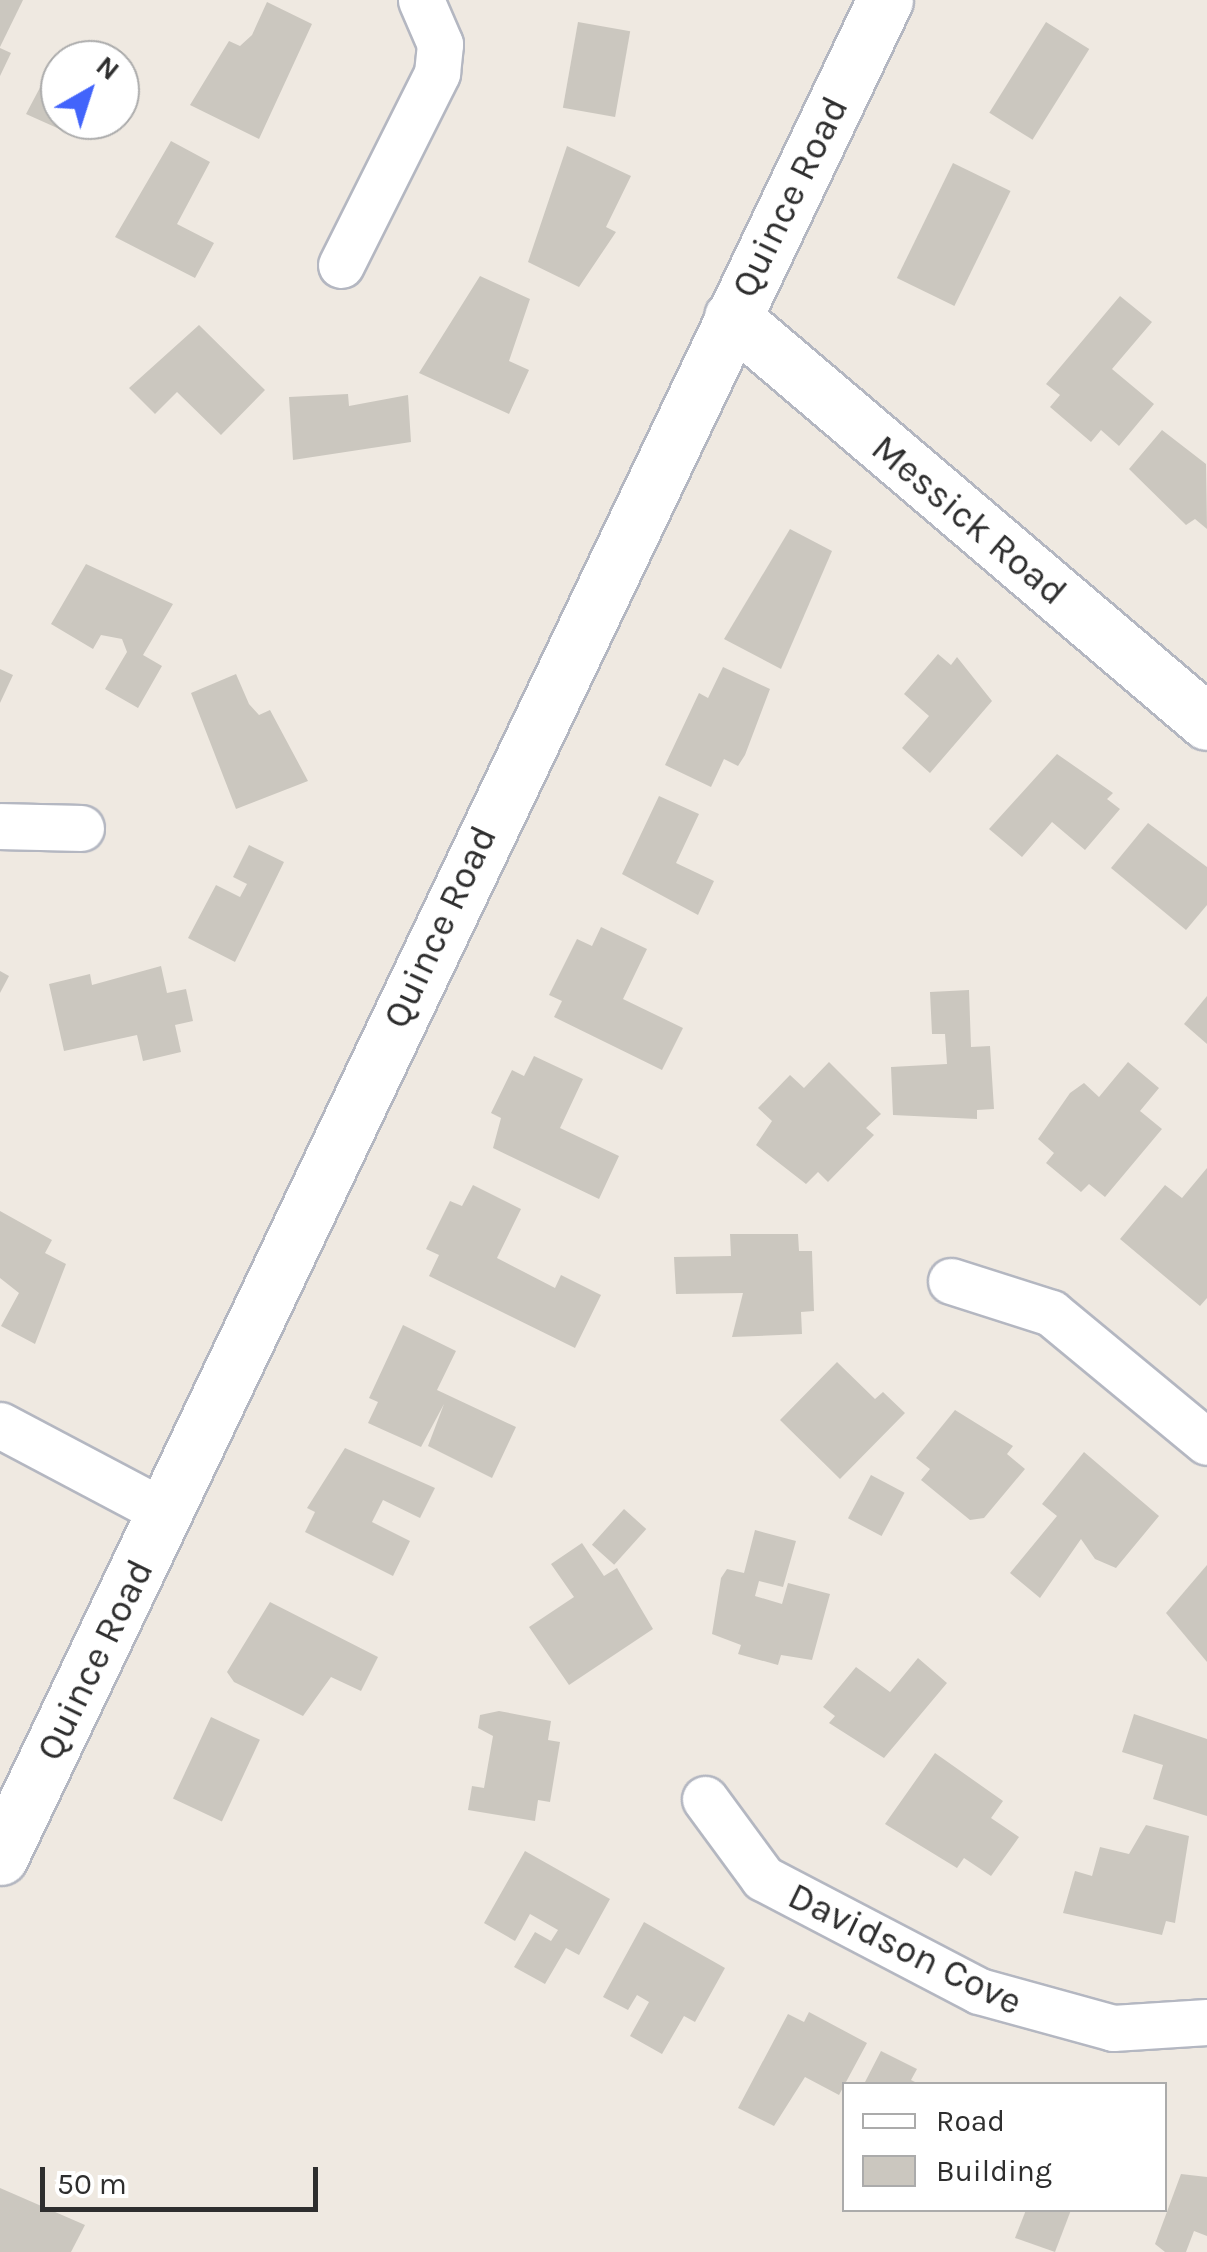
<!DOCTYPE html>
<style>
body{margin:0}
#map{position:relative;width:1207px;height:2252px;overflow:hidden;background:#efe9e1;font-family:Karla,sans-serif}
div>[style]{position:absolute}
.building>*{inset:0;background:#cbc7bf;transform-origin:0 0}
.roads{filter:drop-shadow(2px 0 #b4b7c1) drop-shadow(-2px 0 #b4b7c1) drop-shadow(0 2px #b4b7c1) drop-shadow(0 -2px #b4b7c1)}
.street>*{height:45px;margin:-22.5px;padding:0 22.5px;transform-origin:22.5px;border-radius:22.5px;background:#fff}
.secondary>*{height:55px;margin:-27.5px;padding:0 27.5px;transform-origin:27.5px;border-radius:27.5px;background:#fff}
span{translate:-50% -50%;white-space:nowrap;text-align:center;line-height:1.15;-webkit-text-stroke:8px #fff;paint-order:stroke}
.street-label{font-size:38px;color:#2e2e2e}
.legend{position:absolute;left:842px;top:2082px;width:325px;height:130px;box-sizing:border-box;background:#fff;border:2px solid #ababab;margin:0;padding:12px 18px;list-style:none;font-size:30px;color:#2e2e2e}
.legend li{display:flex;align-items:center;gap:20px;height:50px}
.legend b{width:50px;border:2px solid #ababab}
.north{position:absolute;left:40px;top:40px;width:100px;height:100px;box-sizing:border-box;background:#fff;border:2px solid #ababab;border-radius:50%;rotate:39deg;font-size:28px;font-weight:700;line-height:40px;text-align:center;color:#2e2e2e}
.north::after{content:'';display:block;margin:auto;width:35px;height:45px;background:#4264fb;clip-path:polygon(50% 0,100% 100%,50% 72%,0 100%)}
.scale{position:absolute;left:40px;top:2167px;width:278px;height:45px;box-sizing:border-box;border:5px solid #2e2e2e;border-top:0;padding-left:12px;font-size:30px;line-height:35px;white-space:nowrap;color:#2e2e2e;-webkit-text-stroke:8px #fff;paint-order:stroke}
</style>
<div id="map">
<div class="building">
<i style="clip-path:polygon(0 0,23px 0,0 47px)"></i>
<i style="clip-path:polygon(267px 2px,312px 24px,259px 139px,190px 105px,229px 41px,240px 46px,252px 35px)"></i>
<i style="left:578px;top:22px;width:53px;height:87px;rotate:10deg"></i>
<i style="left:1046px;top:22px;width:51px;height:107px;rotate:32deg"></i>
<i style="clip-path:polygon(0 48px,11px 53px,0 76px)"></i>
<i style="clip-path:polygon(44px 80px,60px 88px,60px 120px,81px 120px,75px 136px,26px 114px)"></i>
<i style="clip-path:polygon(171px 141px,210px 162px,177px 224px,214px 243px,195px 278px,115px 237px)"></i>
<i style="clip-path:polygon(567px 146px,631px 176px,606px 227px,616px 232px,579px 287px,528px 262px)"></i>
<i style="left:953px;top:163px;width:64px;height:128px;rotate:26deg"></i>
<i style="clip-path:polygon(480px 276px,530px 299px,509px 361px,529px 370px,509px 414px,419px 373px)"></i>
<i style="clip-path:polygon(1120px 296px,1152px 322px,1112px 369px,1154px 404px,1119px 446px,1101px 430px,1091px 442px,1050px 407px,1060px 395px,1046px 384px)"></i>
<i style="clip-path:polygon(199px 325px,265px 390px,221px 435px,177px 392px,155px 414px,129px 388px)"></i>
<i style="clip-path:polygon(348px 394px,349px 406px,408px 395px,411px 442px,293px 460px,289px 397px)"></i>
<i style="clip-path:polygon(1162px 430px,1206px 464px,1207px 529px,1195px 519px,1186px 525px,1129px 469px)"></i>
<i style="clip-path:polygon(790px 529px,832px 551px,781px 669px,724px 639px)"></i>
<i style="clip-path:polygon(86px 564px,173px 604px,143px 655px,162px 666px,138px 708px,105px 689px,127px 652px,122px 639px,101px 635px,93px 649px,51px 624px)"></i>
<i style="clip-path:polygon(938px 654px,951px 665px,957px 657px,992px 701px,930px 773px,902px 748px,929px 716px,904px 694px)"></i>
<i style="clip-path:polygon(723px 667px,770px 689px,745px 755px,738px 766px,724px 759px,711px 787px,665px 765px,699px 693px,708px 698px)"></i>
<i style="clip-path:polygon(0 669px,13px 675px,0 703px)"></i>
<i style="clip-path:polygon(236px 674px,249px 704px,259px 715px,270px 710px,308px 781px,236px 809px,191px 693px)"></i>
<i style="clip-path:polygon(1057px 754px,1113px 793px,1107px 799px,1120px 809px,1085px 850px,1052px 822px,1022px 857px,989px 829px)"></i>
<i style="clip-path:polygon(659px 796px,699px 814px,676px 863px,714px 881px,698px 915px,622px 874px)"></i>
<i style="clip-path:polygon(1148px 823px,1207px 867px,1207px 905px,1186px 930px,1111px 868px)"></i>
<i style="clip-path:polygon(249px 845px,284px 862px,235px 962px,188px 938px,216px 885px,240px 897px,247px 884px,233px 877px)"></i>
<i style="clip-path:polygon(601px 927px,647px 949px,623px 999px,683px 1028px,662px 1070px,554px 1017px,562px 1001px,549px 995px,577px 939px,592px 946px)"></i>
<i style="clip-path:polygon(161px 966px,167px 993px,186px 989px,193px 1021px,175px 1025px,181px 1052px,143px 1061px,137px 1035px,64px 1051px,49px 984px,90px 974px,92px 985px)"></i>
<i style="clip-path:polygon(0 971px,9px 976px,0 993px)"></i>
<i style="clip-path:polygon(969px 990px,971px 1047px,990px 1046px,994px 1109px,977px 1110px,977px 1119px,893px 1115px,891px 1067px,947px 1064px,945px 1034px,932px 1034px,930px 992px)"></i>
<i style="clip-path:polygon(1207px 996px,1207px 1044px,1184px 1024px)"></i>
<i style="clip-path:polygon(534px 1056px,583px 1079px,560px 1128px,619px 1156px,599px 1199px,493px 1148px,501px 1118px,491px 1113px,512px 1070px,524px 1076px)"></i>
<i style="clip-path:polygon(829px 1062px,881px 1114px,866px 1128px,874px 1135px,828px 1182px,818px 1172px,806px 1184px,756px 1145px,772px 1121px,758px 1108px,790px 1075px,804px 1088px)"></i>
<i style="clip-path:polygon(1128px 1062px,1159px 1088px,1140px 1111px,1162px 1129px,1105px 1197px,1089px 1184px,1081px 1192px,1046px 1163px,1054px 1153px,1038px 1139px,1070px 1093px,1084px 1083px,1099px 1097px)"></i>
<i style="clip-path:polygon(1207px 1168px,1207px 1298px,1200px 1306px,1120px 1239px,1165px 1185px,1182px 1198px)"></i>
<i style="clip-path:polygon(473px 1185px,521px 1209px,497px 1258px,555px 1288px,561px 1275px,601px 1295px,575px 1348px,429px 1276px,439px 1255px,426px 1249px,450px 1201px,462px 1206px)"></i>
<i style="clip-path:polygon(0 1211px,52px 1240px,45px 1253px,66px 1264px,35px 1344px,1px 1326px,19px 1293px,0 1278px)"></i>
<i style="clip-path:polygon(730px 1234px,798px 1234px,799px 1251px,812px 1251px,814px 1311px,801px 1312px,802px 1334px,732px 1337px,743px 1293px,676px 1294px,674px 1257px,731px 1256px)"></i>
<i style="clip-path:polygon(403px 1325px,456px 1351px,437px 1390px,516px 1427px,492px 1478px,428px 1446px,444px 1404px,421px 1447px,368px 1423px,378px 1402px,369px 1398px)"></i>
<i style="clip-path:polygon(837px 1362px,875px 1399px,883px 1392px,905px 1413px,840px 1479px,780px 1420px)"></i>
<i style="clip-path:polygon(955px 1410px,1013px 1446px,1007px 1454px,1025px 1469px,984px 1518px,970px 1520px,921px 1480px,930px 1469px,916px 1458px)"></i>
<i style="clip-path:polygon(345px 1448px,435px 1488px,420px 1518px,383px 1500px,372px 1522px,410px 1541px,393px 1576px,305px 1532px,315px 1512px,307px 1508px)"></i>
<i style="clip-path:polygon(1084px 1452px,1159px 1516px,1116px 1568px,1095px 1559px,1081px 1539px,1040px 1598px,1010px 1573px,1057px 1516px,1042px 1504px)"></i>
<i style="left:871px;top:1475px;width:38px;height:49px;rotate:28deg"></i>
<i style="left:624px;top:1509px;width:30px;height:48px;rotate:42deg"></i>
<i style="clip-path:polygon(755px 1530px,796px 1541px,783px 1587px,759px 1581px,755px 1596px,782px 1604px,788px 1583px,830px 1594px,812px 1660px,781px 1655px,778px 1665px,738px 1654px,741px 1645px,712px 1634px,721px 1578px,727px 1569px,744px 1573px)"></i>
<i style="clip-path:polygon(582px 1543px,604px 1576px,617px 1568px,653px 1629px,569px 1685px,529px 1627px,574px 1597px,551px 1564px)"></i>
<i style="clip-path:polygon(1207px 1565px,1207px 1662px,1166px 1613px)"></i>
<i style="clip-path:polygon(270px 1602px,378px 1657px,361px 1691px,331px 1677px,303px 1716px,234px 1682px,227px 1672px)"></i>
<i style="clip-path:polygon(918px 1658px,947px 1683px,884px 1758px,829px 1723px,835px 1716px,823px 1707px,856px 1667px,890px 1692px)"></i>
<i style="clip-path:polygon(499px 1711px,551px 1721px,548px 1740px,560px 1742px,550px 1802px,538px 1800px,535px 1821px,468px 1810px,472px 1786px,484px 1788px,493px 1736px,478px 1728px,480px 1715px)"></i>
<i style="clip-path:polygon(1134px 1714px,1207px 1739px,1207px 1816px,1153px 1799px,1163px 1765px,1122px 1752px)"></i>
<i style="left:211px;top:1717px;width:54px;height:90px;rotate:25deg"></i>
<i style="clip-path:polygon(935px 1753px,1003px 1801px,991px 1818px,1019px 1837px,991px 1876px,964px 1858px,957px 1868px,885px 1824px)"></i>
<i style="clip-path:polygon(1146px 1825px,1189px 1836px,1175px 1923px,1166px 1921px,1162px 1935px,1063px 1913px,1075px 1871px,1092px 1876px,1100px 1847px,1129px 1854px)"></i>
<i style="clip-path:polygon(525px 1851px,610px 1899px,579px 1955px,566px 1948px,545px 1984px,514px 1967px,535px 1932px,551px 1941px,558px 1930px,530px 1914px,515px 1941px,484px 1923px)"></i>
<i style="clip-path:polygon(644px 1922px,725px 1968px,695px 2022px,684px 2016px,662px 2054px,630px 2036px,649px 2002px,637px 1995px,628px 2010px,603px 1997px)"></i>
<i style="clip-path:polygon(809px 2012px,867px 2043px,839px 2095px,805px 2077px,774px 2126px,738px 2108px,788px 2014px,804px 2022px)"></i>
<i style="clip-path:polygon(881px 2051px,917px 2069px,911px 2080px,919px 2084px,864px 2084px)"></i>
<i style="clip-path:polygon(1181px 2174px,1207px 2177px,1207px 2236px,1194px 2231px,1186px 2252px,1165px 2252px,1155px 2244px)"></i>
<i style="clip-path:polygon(0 2188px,85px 2225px,71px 2252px,0 2252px)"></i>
<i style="clip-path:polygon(1026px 2210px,1071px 2210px,1055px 2252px,1015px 2238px)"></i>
</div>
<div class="roads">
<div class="street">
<i style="left:341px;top:265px;width:215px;rotate:-63.4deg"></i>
<i style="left:437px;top:73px;width:29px;rotate:-84deg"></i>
<i style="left:440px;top:44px;width:48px;rotate:-113.4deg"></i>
<i style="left:0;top:826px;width:81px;rotate:1.4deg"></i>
<i style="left:951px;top:1281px;width:105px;rotate:17.7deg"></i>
<i style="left:1051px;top:1313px;width:202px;rotate:39.6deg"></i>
<i style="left:0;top:1425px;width:188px;rotate:27.9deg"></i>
<i style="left:705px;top:1799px;width:98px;rotate:53.7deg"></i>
<i style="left:763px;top:1878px;width:244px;rotate:27.6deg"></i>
<i style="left:979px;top:1991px;width:139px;rotate:15.4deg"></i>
<i style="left:1113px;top:2028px;width:94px;rotate:-3.7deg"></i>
</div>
<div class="secondary">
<i style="left:732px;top:317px;width:624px;rotate:40.45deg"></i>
<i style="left:0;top:1857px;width:2057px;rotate:-64.52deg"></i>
</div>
</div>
<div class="street-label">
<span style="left:790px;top:197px;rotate:-64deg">Quince Road</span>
<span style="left:969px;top:520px;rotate:40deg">Messick Road</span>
<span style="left:440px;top:927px;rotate:-65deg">Quince Road</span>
<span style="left:95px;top:1660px;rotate:-64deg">Quince Road</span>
<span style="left:905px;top:1949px;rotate:26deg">Davidson Cove</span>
</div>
<ul class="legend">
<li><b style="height:12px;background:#fff"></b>Road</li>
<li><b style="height:28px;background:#cbc7bf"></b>Building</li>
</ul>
<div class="north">N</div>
<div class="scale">50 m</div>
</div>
